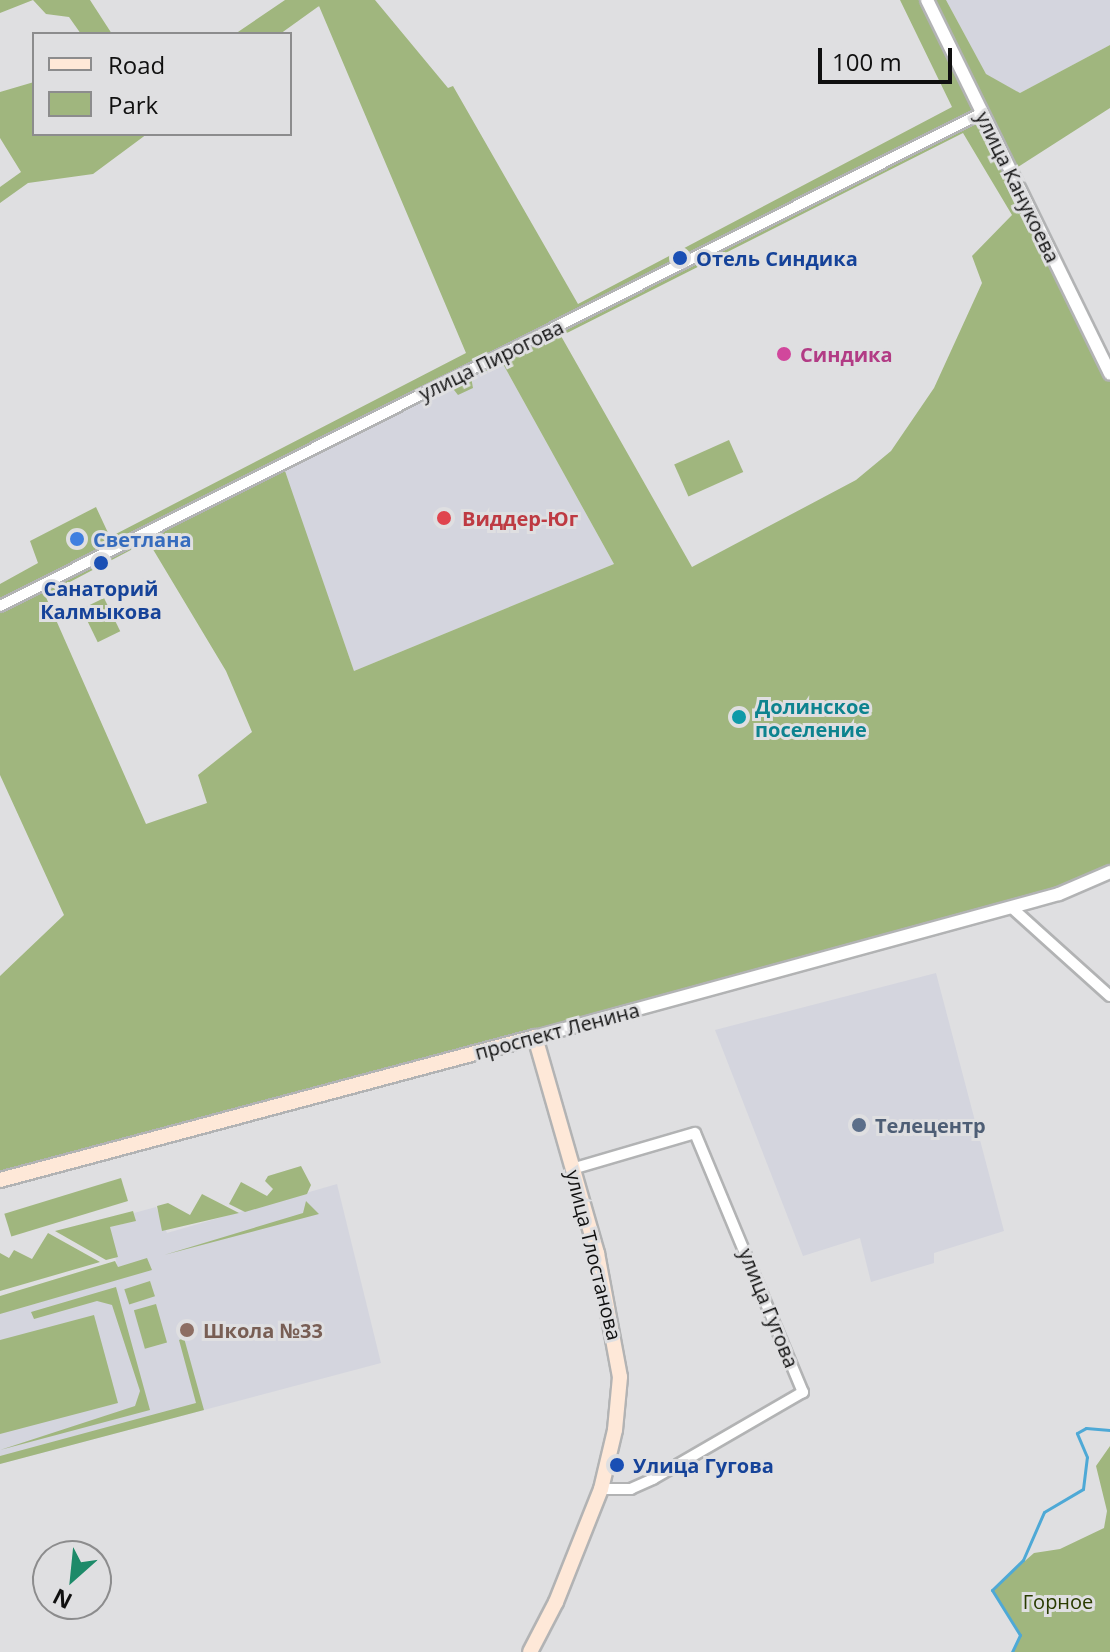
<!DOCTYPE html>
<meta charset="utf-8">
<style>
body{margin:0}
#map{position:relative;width:1110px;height:1652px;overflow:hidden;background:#dfdfe1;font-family:"Open Sans",sans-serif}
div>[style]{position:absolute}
.built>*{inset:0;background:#d4d5de}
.green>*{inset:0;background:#a0b67e;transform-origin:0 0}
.stream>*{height:3px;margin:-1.5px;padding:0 1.5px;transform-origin:1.5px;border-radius:1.5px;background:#4ea9d6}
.roads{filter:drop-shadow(2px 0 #b2b3b4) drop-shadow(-2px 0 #b2b3b4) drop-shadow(0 2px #b2b3b4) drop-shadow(0 -2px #b2b3b4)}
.minor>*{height:10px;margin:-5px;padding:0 5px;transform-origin:5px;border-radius:5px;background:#fff}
.tertiary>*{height:12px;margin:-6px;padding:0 6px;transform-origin:6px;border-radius:6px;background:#fff}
.secondary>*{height:14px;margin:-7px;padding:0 7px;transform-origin:7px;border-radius:7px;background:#fee8d8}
.dots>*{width:22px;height:22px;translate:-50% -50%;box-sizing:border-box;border:4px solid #dfdfe1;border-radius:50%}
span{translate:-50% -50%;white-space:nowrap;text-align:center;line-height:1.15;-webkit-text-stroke:6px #dfdfe1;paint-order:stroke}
.street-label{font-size:20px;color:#101010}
.transit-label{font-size:20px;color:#164399;font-weight:700}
.left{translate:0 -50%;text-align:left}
.hotel-label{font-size:20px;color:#b23c85;font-weight:700}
.health-label{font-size:20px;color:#be3a42;font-weight:700}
.shop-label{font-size:20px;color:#366cbe;font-weight:700}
.culture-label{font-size:20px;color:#0d838f;font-weight:700}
.service-label{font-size:20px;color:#4e5e75;font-weight:700}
.education-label{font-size:20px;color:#785e54;font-weight:700}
.park-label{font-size:20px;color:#2a3c00}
.legend{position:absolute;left:32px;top:32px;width:260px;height:104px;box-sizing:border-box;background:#dfdfe1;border:2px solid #8c8c8d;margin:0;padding:10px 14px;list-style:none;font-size:24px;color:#101010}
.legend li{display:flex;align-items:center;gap:16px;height:40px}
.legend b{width:40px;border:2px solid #8c8c8d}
.north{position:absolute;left:32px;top:1540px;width:80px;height:80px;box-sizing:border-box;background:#dfdfe1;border:2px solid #8c8c8d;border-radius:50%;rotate:207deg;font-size:22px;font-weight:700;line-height:32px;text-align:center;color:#101010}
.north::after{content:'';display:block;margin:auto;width:28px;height:36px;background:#1d8a69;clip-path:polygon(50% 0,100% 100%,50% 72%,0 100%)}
.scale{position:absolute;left:818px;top:48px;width:134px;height:36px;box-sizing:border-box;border:4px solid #101010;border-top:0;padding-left:10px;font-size:24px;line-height:28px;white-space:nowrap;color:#101010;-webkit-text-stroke:6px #dfdfe1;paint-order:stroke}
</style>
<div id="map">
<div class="built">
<i style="clip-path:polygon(946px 0,1110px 0,1110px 45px,1020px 93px,986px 75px)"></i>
<i style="clip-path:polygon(503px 364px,614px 564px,354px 671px,284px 471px,450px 385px,473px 388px,470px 377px)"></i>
<i style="clip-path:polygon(936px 973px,1004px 1231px,934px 1253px,934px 1263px,871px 1282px,860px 1238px,803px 1256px,715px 1030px)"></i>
<i style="clip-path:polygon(337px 1184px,381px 1363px,0 1464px,0 1300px,117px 1266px,110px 1227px,135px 1221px,134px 1213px,156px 1207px,167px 1233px)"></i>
</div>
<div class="green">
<i style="clip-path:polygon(0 0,90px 0,112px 34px,81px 34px,69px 17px,46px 14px,33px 0,0 13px)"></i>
<i style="clip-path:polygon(evenodd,285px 0,375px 0,448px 88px,453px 86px,578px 304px,952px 107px,900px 0,946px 0,986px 74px,1020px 93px,1110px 45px,1110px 108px,1010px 172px,1110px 374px,1110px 872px,1084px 885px,0 1180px,0 976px,64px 915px,0 775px,0 584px,38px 563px,30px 541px,96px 507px,110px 537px,466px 353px,319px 6px,280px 34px,235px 34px,285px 0,963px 133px,1012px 215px,972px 256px,982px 283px,934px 388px,891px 451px,856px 480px,692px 567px,561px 336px,963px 133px,285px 0,503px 364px,614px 564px,354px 671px,285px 471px,450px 385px,458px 395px,473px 388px,471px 377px,503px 364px,285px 0,148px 541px,226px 671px,252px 732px,198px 775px,207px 803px,146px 824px,45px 595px,148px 541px)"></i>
<i style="clip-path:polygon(34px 82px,34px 134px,147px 134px,93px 174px,28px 183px,0 203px,0 187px,21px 172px,0 138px,0 92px)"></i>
<i style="left:729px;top:440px;width:35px;height:60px;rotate:66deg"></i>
<i style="left:104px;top:598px;width:37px;height:25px;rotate:64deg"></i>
<i style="clip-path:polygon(301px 1166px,311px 1185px,307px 1194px,245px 1212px,229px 1204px,241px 1182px,267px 1196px,273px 1189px,265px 1181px,268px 1176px)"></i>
<i style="left:121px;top:1178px;width:24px;height:122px;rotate:73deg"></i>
<i style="clip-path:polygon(202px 1194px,239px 1213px,162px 1231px,157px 1206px,168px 1203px,190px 1215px)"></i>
<i style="clip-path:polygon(306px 1201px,319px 1214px,164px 1255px,303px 1213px)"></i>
<i style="clip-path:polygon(133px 1211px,136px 1221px,110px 1227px,118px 1257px,106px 1260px,55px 1231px)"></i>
<i style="clip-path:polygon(48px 1233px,100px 1262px,0 1291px,0 1253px,9px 1258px,14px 1250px,32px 1259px)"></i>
<i style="clip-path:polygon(147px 1258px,152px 1270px,0 1314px,0 1296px,115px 1261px,118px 1267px)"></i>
<i style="left:150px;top:1281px;width:16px;height:27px;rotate:72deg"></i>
<i style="clip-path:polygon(116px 1287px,150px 1410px,0 1450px,135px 1406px,140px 1391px,112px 1305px,97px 1301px,34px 1319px,31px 1312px)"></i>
<i style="left:156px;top:1304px;width:40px;height:23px;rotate:74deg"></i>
<i style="clip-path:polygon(94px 1315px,118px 1403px,0 1434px,0 1340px)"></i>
<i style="clip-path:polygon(184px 1338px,204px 1410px,0 1464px,0 1456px,196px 1403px,179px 1340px)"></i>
<i style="clip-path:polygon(1110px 1446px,1110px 1652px,1012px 1652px,1020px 1635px,992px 1590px,1034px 1553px,1060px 1549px,1104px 1528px,1107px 1511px,1096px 1466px)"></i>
</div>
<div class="stream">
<i style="left:1012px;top:1652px;width:19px;rotate:-65deg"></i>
<i style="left:1020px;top:1635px;width:53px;rotate:-121.9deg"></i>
<i style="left:992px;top:1590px;width:43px;rotate:-44.1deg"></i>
<i style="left:1023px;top:1560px;width:52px;rotate:-66.4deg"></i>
<i style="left:1044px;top:1512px;width:45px;rotate:-30.5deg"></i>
<i style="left:1083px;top:1489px;width:32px;rotate:-83deg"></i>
<i style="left:1087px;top:1457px;width:26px;rotate:-113deg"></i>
<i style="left:1077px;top:1433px;width:10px;rotate:-29deg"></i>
<i style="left:1086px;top:1428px;width:24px;rotate:5deg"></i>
</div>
<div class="roads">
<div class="minor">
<i style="left:0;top:606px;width:1099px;rotate:-26.66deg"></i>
<i style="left:1011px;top:907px;width:133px;rotate:42deg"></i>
<i style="left:572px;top:1169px;width:128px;rotate:-16.3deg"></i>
<i style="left:695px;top:1133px;width:281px;rotate:67.4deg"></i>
<i style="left:803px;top:1392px;width:173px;rotate:149.9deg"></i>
<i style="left:653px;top:1479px;width:24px;rotate:156deg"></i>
<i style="left:631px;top:1489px;width:30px;rotate:180deg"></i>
</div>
<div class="tertiary">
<i style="left:927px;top:0;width:416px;rotate:63.9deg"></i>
<i style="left:535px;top:1037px;width:543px;rotate:-15.26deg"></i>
<i style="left:1059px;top:894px;width:56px;rotate:-23.3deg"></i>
</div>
<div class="secondary">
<i style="left:0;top:1180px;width:554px;rotate:-14.96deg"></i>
<i style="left:535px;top:1037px;width:225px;rotate:74deg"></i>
<i style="left:597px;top:1253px;width:126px;rotate:79.5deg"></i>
<i style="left:620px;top:1377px;width:53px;rotate:95.4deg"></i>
<i style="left:615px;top:1430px;width:61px;rotate:103.3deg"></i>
<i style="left:601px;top:1489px;width:122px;rotate:111.7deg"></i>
<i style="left:556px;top:1602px;width:56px;rotate:117.5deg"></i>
</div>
</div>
<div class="dots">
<i style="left:680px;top:258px;background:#1a4fb4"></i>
<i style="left:784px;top:354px;background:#d1479c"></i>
<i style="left:444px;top:518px;background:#e0444e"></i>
<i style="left:77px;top:539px;background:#3f7fe0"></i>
<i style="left:101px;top:563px;background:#1a4fb4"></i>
<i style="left:739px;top:717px;background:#0f9aa8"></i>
<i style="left:859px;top:1125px;background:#5c6f8a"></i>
<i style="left:187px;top:1330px;background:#8d6e63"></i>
<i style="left:617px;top:1465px;background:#1a4fb4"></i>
</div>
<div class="street-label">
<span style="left:1018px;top:187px;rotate:64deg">улица Канукоева</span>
<span style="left:491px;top:360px;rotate:-26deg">улица Пирогова</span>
<span style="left:557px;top:1031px;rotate:-15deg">проспект Ленина</span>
<span style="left:594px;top:1255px;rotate:76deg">улица Тлостанова</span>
<span style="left:769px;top:1308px;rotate:68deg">улица Гугова</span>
</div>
<div class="transit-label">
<span class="left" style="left:696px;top:258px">Отель Синдика</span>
<span style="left:101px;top:600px">Санаторий<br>Калмыкова</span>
<span class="left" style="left:633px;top:1465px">Улица Гугова</span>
</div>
<div class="hotel-label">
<span class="left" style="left:800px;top:354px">Синдика</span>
</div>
<div class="health-label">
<span class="left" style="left:462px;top:518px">Виддер-Юг</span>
</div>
<div class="shop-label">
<span class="left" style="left:93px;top:539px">Светлана</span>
</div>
<div class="culture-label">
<span class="left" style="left:755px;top:718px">Долинское<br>поселение</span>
</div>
<div class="service-label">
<span class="left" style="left:875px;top:1125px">Телецентр</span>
</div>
<div class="education-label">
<span class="left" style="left:203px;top:1330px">Школа №33</span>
</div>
<div class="park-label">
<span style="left:1058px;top:1601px">Горное</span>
</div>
<ul class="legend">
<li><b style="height:10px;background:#fee8d8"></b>Road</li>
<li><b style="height:22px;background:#a0b67e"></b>Park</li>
</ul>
<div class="north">N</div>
<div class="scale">100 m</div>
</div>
